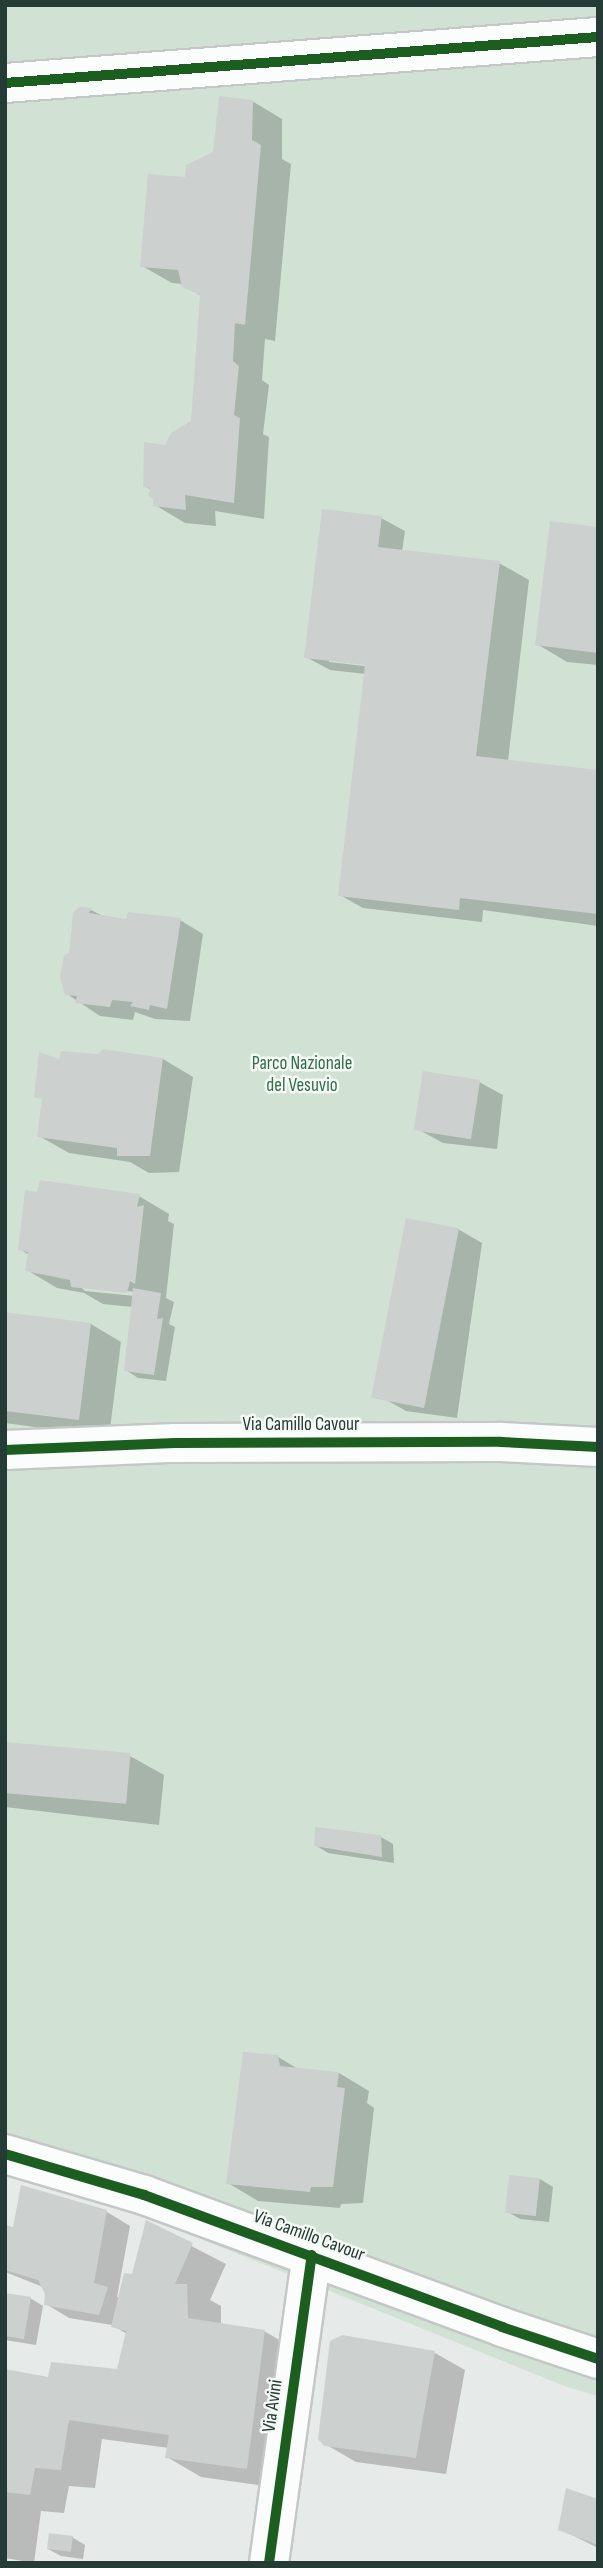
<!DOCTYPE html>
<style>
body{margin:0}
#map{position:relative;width:603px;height:2568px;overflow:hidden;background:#e6eae8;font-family:"Sofia Sans Condensed",sans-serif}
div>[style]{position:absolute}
.green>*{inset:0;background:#d1e2d5}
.shadow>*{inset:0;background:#0003}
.building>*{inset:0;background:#ccd1cf;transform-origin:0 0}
.roads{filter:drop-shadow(2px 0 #c3c7c5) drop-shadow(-2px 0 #c3c7c5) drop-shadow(0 2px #c3c7c5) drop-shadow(0 -2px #c3c7c5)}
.minor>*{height:38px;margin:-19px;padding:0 19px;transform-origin:19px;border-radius:19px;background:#fbfcfc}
.cycleway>*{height:10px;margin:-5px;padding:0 5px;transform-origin:5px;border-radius:5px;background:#1b5e20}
span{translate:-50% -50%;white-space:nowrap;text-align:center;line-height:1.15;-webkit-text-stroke:5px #f4f9f6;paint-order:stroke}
.park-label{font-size:19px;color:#336e4a}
.street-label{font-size:19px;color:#253b35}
.frame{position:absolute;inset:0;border:7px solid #253b35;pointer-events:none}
</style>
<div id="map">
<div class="green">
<i style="clip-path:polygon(5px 5px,598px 5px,598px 2396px,567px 2387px,117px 2205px,5px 2145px)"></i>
</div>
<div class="shadow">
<i style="clip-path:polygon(252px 101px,282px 119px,282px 159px,291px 164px,275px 341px,265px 339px,262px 380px,269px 385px,263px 434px,269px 437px,264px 519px,215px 511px,216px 526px,185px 523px,155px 505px,152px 490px,144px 486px,166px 447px,193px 422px,202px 297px,183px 284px,172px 283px,142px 266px,186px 179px,215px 153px)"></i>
<i style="clip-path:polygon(evenodd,381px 518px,405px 531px,402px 552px,499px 563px,529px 580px,508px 761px,598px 771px,598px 926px,483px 910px,482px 922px,363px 908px,340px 895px,365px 674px,330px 670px,306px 657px,381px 518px,329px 659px,373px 664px,373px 667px,329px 662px,329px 659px)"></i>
<i style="clip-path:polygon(598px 528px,598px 665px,567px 662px,537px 644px)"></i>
<i style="clip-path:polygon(80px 909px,91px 910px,105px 917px,127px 921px,180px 920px,203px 934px,190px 1021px,155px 1019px,135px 1012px,133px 1020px,100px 1016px,67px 994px)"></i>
<i style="clip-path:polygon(163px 1059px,193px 1077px,179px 1172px,149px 1173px,130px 1162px,69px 1153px,39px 1136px,44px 1100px,60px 1061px)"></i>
<i style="clip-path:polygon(479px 1082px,503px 1095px,497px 1149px,443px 1143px,419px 1130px)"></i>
<i style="clip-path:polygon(evenodd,139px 1196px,169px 1214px,168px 1221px,174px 1224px,166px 1298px,174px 1302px,169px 1324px,175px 1327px,166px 1381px,138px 1378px,126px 1370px,132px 1307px,103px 1304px,84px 1293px,57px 1288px,27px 1270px,29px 1255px,20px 1249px,139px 1196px,81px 1287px,136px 1292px,135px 1296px,85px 1291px,81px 1287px)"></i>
<i style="clip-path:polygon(458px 1229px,482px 1243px,457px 1418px,406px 1411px,383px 1398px)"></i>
<i style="clip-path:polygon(5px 1314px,91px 1324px,121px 1342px,109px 1437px,5px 1423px)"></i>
<i style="clip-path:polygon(5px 1743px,130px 1756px,164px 1775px,159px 1825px,5px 1807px)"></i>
<i style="clip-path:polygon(381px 1837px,393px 1844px,394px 1863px,328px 1853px,315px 1845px)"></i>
<i style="clip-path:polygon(278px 2057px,300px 2070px,339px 2073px,369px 2091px,367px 2103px,374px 2108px,363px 2203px,341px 2204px,340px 2208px,258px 2201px,228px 2183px)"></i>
<i style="clip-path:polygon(540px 2179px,553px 2187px,549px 2222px,520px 2219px,508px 2212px)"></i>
<i style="clip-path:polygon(22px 2187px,107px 2212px,130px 2226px,117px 2297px,120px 2298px,133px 2276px,147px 2223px,226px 2264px,210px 2300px,221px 2306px,221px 2325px,264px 2331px,298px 2351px,280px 2488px,201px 2477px,167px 2457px,169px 2448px,102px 2439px,95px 2488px,69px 2486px,64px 2513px,41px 2511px,34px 2563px,5px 2558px,5px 2371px,50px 2379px,118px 2371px,127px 2334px,112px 2325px,69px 2318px,46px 2304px,47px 2293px,43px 2287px,5px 2272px,5px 2227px,15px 2229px)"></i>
<i style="clip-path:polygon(5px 2295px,30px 2298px,43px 2306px,36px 2345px,5px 2340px)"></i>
<i style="clip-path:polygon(435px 2353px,465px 2370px,446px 2474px,356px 2462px,325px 2444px)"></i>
<i style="clip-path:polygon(598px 2501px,598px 2548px,560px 2529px)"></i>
<i style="clip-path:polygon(72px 2537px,85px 2545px,83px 2559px,61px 2556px,48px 2549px)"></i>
</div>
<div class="building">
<i style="clip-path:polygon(219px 96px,253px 100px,252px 140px,261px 145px,245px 325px,235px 323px,233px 361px,239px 366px,234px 415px,240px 418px,234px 503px,185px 495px,186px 510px,153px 506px,153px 499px,148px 496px,150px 488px,143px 487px,144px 442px,165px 445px,171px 433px,191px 421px,200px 295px,182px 287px,178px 270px,140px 267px,148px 174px,185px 177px,186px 165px,213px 152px)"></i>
<i style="clip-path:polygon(322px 509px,382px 516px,378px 547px,500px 561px,476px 756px,598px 770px,598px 914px,460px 898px,459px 910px,338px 896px,365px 665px,304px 658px)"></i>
<i style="clip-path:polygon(550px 521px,598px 527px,598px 653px,535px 645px)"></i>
<i style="clip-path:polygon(79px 907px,92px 908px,89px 913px,126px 919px,128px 912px,181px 918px,167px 1009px,150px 1005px,149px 1010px,130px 1006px,133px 1002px,112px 1000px,110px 1007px,75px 1003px,77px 996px,65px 995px,60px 977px,64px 955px,69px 953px,73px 913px)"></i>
<i style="clip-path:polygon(103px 1049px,163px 1058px,150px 1156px,117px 1156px,117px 1148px,37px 1137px,42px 1099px,34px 1097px,39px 1052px,59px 1059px,61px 1051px,98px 1054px)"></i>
<i style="left:423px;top:1071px;width:58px;height:60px;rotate:9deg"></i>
<i style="clip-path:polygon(40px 1180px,140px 1194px,137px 1207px,144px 1205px,135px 1284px,130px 1281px,127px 1293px,71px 1287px,70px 1280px,25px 1271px,28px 1252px,18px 1250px,25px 1190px,37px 1192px)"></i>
<i style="left:406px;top:1218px;width:54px;height:183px;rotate:11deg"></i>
<i style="clip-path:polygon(133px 1288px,161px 1293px,157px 1319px,163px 1318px,154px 1375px,124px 1371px)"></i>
<i style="clip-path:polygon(5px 1312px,91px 1323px,79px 1420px,5px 1411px)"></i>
<i style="left:5px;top:1742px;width:126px;height:51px;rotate:5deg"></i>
<i style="clip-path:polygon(315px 1827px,381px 1835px,382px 1857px,314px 1846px)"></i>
<i style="clip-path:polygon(243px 2052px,278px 2055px,280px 2066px,339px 2072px,337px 2087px,345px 2088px,333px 2187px,311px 2187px,310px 2192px,226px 2184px)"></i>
<i style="left:509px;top:2175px;width:31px;height:38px;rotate:6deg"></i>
<i style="clip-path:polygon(21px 2185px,107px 2210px,94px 2283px,108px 2287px,99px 2315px,44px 2305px,45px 2294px,38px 2280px,5px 2270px,5px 2225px,13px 2227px)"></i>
<i style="clip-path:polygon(146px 2220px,193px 2243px,175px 2284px,187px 2284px,188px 2318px,265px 2330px,247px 2469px,165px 2458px,169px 2435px,69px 2420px,61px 2470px,35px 2468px,30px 2495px,5px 2492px,5px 2369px,48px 2377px,51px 2362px,117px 2369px,126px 2331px,111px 2327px,124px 2273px,132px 2274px)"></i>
<i style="clip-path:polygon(5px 2293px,31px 2297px,24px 2339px,5px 2336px)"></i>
<i style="clip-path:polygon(342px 2335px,435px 2351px,416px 2458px,324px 2446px,318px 2439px,330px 2341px)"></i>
<i style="clip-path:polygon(566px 2488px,598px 2499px,598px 2545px,558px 2530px)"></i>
<i style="left:49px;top:2533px;width:24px;height:16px;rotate:7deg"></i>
</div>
<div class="roads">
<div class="minor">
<i style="left:5px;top:83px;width:595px;rotate:-4.44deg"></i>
<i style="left:5px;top:1450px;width:170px;rotate:-2.4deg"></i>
<i style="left:175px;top:1443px;width:326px;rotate:-0.2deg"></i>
<i style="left:501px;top:1442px;width:97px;rotate:3deg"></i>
<i style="left:5px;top:2154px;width:145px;rotate:16.4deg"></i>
<i style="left:144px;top:2195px;width:382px;rotate:20.2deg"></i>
<i style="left:502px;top:2327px;width:101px;rotate:18.4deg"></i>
<i style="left:269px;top:2563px;width:311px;rotate:-82.1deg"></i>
</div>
</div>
<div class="cycleway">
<i style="left:5px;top:83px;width:595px;rotate:-4.44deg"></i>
<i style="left:5px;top:1450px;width:170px;rotate:-2.4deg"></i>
<i style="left:175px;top:1443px;width:326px;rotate:-0.2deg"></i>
<i style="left:501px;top:1442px;width:97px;rotate:3deg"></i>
<i style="left:5px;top:2154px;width:145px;rotate:16.4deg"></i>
<i style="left:144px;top:2195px;width:382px;rotate:20.2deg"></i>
<i style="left:502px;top:2327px;width:101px;rotate:18.4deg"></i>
<i style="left:269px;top:2563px;width:311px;rotate:-82.1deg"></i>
</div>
<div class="park-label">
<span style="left:302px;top:1075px">Parco Nazionale<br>del Vesuvio</span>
</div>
<div class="street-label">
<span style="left:301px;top:1425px">Via Camillo Cavour</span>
<span style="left:309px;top:2236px;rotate:20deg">Via Camillo Cavour</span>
<span style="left:273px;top:2406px;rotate:-82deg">Via Avini</span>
</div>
<div class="frame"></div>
</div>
